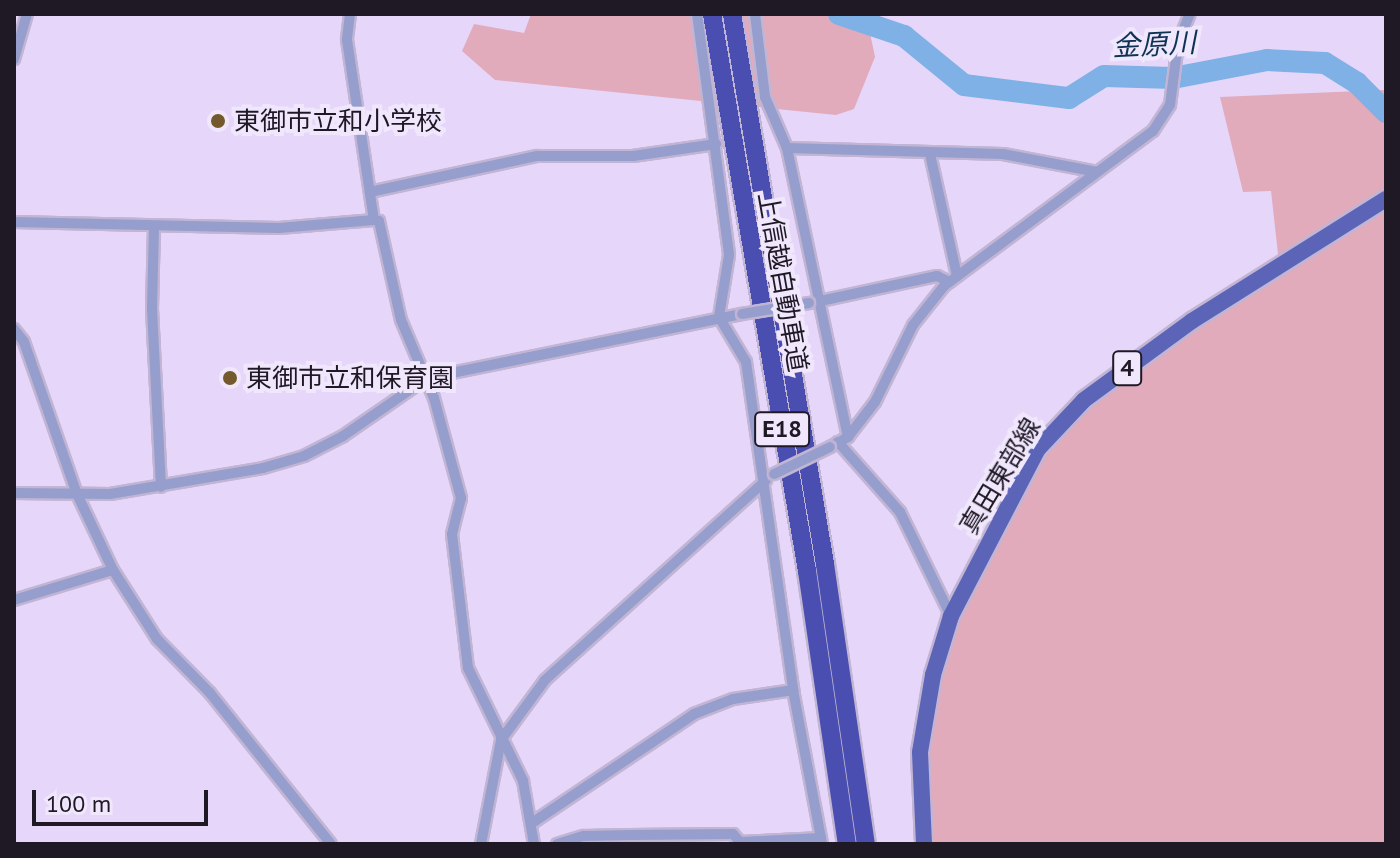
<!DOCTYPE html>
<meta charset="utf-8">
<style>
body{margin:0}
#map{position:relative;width:1400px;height:858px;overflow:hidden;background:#e6d7fa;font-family:"PT Sans","Noto Sans JP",sans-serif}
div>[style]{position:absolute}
.green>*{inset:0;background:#e1abbc}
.river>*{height:22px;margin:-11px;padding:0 11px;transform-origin:11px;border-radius:11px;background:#7fb1e6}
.roads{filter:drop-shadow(2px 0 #c2b5d4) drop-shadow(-2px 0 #c2b5d4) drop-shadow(0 2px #c2b5d4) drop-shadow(0 -2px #c2b5d4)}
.street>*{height:10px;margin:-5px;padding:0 5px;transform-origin:5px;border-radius:5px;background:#969ecd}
.primary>*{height:16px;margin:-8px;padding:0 8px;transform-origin:8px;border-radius:8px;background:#5c64b8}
.highway>*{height:18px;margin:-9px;padding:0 9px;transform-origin:9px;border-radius:9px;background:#494eb0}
.bridges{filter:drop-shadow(2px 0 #c2b5d4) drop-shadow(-2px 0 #c2b5d4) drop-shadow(0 2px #c2b5d4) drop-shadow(0 -2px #c2b5d4)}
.street-bridge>*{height:10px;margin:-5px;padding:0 5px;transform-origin:5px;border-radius:5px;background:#969ecd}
.dots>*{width:22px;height:22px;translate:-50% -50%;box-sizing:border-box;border:4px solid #f0e7fc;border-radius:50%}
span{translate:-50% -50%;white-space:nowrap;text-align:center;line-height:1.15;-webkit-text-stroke:8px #f0e7fc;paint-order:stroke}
.shield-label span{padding:2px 6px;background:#f0e7fc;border:2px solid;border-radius:6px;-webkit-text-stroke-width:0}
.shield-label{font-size:24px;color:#1e1925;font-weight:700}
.poi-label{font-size:26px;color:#1e1925}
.left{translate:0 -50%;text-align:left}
.street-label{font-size:26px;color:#1e1925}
.water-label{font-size:28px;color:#0d3254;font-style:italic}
.frame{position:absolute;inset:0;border:16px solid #1e1925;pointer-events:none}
.scale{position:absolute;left:32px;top:790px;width:176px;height:36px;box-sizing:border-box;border:4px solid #1e1925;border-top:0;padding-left:10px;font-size:24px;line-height:28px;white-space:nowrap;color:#1e1925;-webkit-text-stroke:6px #f0e7fc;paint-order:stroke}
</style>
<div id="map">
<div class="green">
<i style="clip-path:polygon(531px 14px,866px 14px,875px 57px,854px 109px,836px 115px,495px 80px,462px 51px,474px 24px,524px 33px)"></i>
<i style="clip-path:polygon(1384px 90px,1386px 844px,925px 844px,920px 752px,951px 616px,1060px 422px,1279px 263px,1271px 191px,1243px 192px,1220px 97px)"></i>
</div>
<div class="river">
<i style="left:839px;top:14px;width:69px;rotate:18.7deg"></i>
<i style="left:904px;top:36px;width:77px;rotate:39.2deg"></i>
<i style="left:964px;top:85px;width:106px;rotate:7.1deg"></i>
<i style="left:1069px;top:98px;width:41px;rotate:-32.2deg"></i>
<i style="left:1104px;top:76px;width:69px;rotate:1.7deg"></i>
<i style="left:1173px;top:78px;width:96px;rotate:-10.8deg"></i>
<i style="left:1267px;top:60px;width:58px;rotate:3deg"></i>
<i style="left:1325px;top:63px;width:38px;rotate:32deg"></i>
<i style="left:1357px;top:83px;width:41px;rotate:45deg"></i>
</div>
<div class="roads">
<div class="street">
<i style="left:350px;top:14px;width:26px;rotate:97deg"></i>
<i style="left:347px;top:40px;width:182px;rotate:81.5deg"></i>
<i style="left:374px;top:220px;width:5px;rotate:11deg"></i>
<i style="left:379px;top:221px;width:101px;rotate:77.5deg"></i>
<i style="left:401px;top:320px;width:85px;rotate:67.1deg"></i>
<i style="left:434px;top:398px;width:104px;rotate:74.9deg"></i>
<i style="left:461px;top:498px;width:37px;rotate:104deg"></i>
<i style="left:452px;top:534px;width:135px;rotate:83.2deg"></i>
<i style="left:468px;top:668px;width:126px;rotate:64deg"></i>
<i style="left:523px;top:781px;width:64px;rotate:80.1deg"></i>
<i style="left:697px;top:14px;width:243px;rotate:82.4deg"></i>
<i style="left:729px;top:255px;width:63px;rotate:99.2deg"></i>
<i style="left:719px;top:317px;width:52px;rotate:59deg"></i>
<i style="left:746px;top:362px;width:331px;rotate:81.8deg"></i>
<i style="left:793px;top:690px;width:157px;rotate:79.3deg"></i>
<i style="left:755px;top:14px;width:84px;rotate:83.1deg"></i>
<i style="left:765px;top:97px;width:56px;rotate:66.7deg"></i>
<i style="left:787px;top:148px;width:295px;rotate:78.1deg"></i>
<i style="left:14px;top:59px;width:47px;rotate:-73.9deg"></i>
<i style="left:787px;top:148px;width:216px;rotate:1.6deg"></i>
<i style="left:1003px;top:154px;width:96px;rotate:10.8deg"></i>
<i style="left:930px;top:154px;width:125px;rotate:77.5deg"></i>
<i style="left:370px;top:192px;width:171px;rotate:-12.2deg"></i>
<i style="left:537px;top:156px;width:96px"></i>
<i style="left:633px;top:156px;width:84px;rotate:-8.2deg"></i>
<i style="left:14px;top:222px;width:265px;rotate:1.3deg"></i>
<i style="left:279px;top:228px;width:95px;rotate:-4.8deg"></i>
<i style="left:154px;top:227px;width:82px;rotate:91.4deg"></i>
<i style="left:152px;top:309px;width:178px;rotate:87.1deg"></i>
<i style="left:811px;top:303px;width:129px;rotate:-12.1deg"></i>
<i style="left:937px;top:276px;width:14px;rotate:25deg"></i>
<i style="left:14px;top:329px;width:16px;rotate:52deg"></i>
<i style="left:24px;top:342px;width:161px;rotate:70.8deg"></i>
<i style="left:77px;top:494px;width:84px;rotate:64.7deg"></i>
<i style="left:113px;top:570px;width:82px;rotate:57.5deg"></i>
<i style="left:157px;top:639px;width:76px;rotate:45.5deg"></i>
<i style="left:210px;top:693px;width:193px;rotate:51.3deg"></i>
<i style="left:838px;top:442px;width:94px;rotate:48.5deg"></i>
<i style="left:900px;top:512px;width:116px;rotate:63.9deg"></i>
<i style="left:830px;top:447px;width:21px;rotate:-29deg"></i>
<i style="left:848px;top:437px;width:44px;rotate:-52.4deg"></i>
<i style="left:875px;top:402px;width:86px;rotate:-63.7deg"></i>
<i style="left:913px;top:325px;width:50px;rotate:-51.5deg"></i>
<i style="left:944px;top:286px;width:260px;rotate:-36.6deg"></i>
<i style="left:1153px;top:131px;width:31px;rotate:-57deg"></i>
<i style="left:1170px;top:105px;width:63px;rotate:-82.6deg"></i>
<i style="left:1178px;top:43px;width:31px;rotate:-68deg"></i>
<i style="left:14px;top:493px;width:96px;rotate:0.6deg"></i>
<i style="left:110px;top:494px;width:155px;rotate:-9.6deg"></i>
<i style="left:263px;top:468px;width:43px;rotate:-16.3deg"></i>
<i style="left:304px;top:456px;width:44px;rotate:-27.1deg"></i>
<i style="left:343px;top:436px;width:102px;rotate:-34.6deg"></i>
<i style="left:427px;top:378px;width:321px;rotate:-11.5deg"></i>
<i style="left:14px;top:600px;width:103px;rotate:-16.9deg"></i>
<i style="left:532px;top:823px;width:195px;rotate:-33.9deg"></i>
<i style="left:694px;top:714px;width:42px;rotate:-21deg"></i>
<i style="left:733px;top:699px;width:61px;rotate:-8.5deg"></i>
<i style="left:481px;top:844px;width:106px;rotate:-79.1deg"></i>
<i style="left:501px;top:740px;width:74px;rotate:-53.7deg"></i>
<i style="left:545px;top:680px;width:298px;rotate:-42.1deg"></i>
<i style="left:557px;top:844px;width:28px;rotate:-17deg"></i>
<i style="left:584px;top:836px;width:46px;rotate:-1.2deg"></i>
<i style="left:630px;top:835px;width:103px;rotate:-0.6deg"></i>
<i style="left:733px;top:834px;width:11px;rotate:49deg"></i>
<i style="left:740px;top:842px;width:81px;rotate:-2.8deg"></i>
</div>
<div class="primary">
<i style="left:924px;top:844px;width:92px;rotate:-92.5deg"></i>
<i style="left:920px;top:752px;width:78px;rotate:-80.4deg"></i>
<i style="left:933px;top:675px;width:62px;rotate:-73deg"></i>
<i style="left:951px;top:616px;width:188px;rotate:-62.5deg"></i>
<i style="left:1038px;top:449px;width:67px;rotate:-46.8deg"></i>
<i style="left:1084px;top:400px;width:134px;rotate:-36.2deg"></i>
<i style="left:1192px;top:321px;width:229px;rotate:-32.2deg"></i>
</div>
<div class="highway">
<i style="left:712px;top:14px;width:565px;rotate:80.32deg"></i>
<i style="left:807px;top:571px;width:276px;rotate:81.7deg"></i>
<i style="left:732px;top:14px;width:558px;rotate:80.4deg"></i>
<i style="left:825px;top:564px;width:283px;rotate:81.7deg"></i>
</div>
</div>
<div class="bridges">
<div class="street-bridge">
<i style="left:742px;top:314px;width:68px;rotate:-9.3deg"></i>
<i style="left:774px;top:474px;width:62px;rotate:-25.7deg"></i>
</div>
</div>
<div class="dots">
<i style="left:218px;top:121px;background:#73592b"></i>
<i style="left:230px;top:378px;background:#73592b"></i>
</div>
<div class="shield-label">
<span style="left:1127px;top:368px">4</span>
<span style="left:782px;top:429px">E18</span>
</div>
<div class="poi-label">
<span class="left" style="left:234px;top:121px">東御市立和小学校</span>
<span class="left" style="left:246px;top:378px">東御市立和保育園</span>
</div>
<div class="street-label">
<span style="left:783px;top:282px;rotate:80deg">上信越自動車道</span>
<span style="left:1000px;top:476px;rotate:-59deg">真田東部線</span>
</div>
<div class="water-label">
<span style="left:1154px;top:44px;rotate:-3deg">金原川</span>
</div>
<div class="frame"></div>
<div class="scale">100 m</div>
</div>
